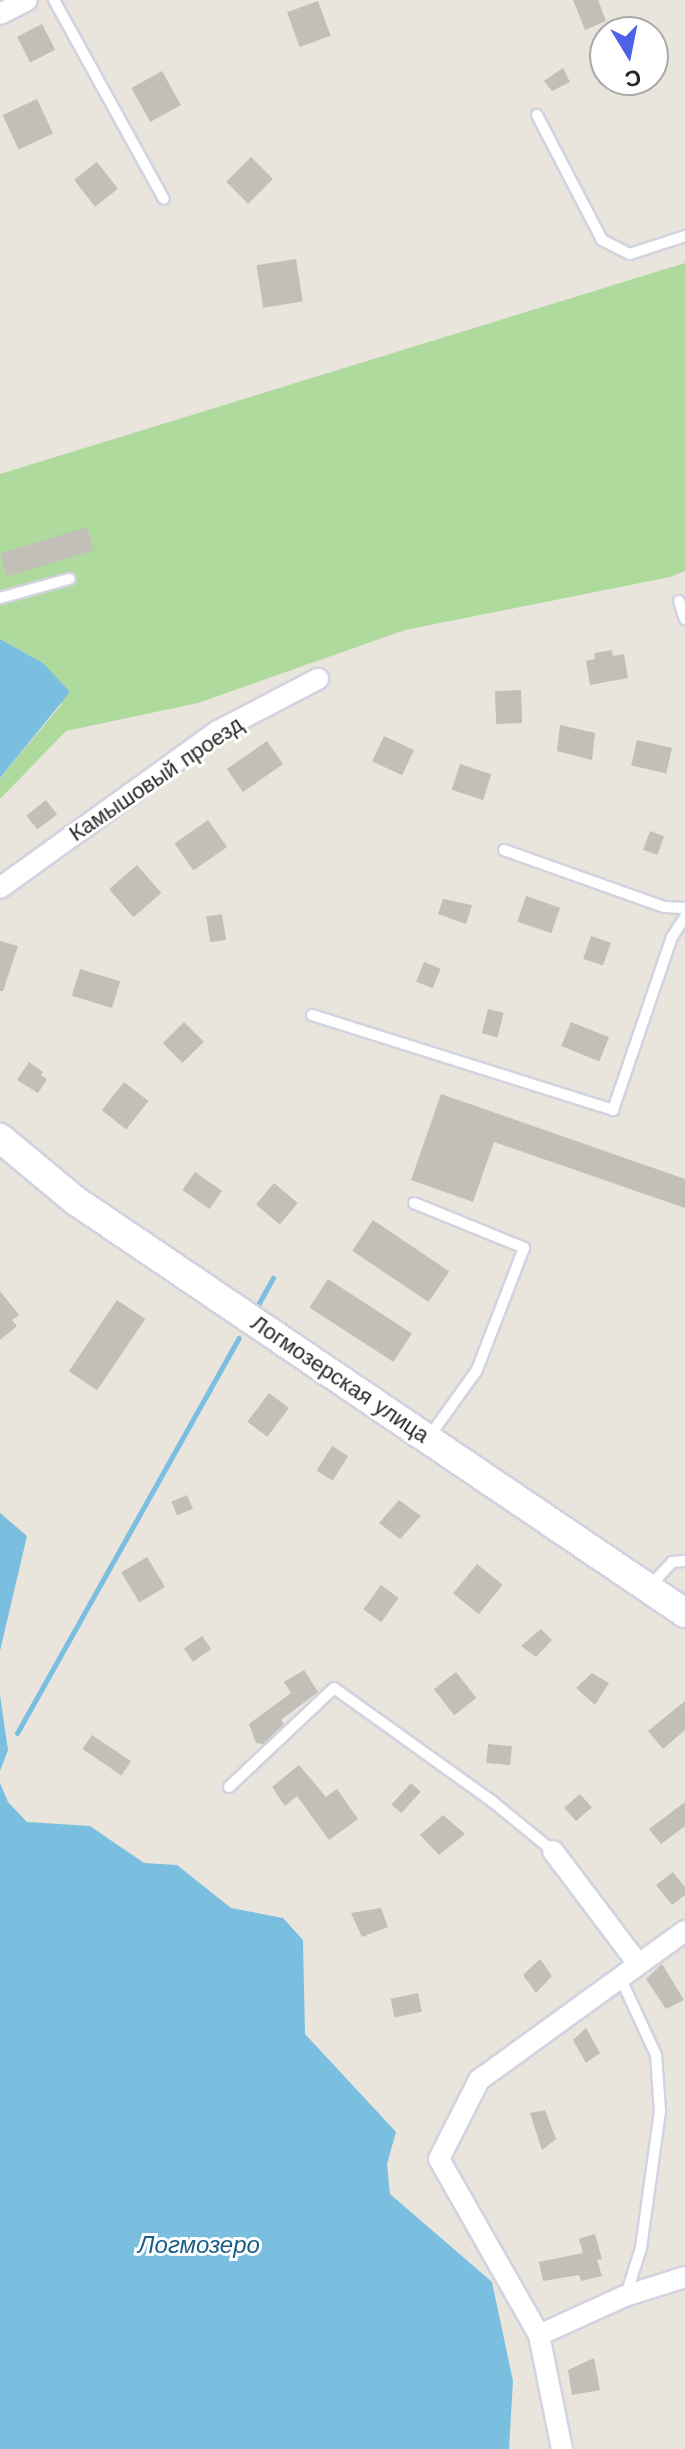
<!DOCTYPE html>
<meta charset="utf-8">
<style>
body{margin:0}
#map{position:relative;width:685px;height:2449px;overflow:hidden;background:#e9e4dc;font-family:"Work Sans",sans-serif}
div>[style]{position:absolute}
.green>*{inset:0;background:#afda9e}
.water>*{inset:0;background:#7abfe0}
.stream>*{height:5px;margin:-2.5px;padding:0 2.5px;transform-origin:2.5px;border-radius:2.5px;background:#7abfe0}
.building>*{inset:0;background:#c2beb8;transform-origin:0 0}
.roads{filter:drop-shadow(2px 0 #d2d3e0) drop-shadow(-2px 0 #d2d3e0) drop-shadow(0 2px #d2d3e0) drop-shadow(0 -2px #d2d3e0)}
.lane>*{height:10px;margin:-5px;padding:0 5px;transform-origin:5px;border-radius:5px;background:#fff}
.street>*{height:20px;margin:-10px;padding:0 10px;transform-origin:10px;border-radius:10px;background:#fff}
.secondary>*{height:28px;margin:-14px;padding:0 14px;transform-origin:14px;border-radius:14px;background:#fff}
span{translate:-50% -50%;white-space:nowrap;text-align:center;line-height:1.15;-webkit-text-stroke:6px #fff;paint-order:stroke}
.street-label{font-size:22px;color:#292929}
.water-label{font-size:24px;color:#1c5e89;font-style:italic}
.north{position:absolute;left:589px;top:16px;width:80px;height:80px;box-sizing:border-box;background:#fff;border:2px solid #a9a9a9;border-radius:50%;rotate:170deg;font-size:22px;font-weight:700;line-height:32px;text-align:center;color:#292929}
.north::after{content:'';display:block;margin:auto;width:28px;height:36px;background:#4e62e5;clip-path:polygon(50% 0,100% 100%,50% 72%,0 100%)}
</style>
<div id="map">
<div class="green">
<i style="clip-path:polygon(685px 263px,685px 571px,670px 577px,405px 630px,198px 703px,66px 731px,0 799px,0 778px,62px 704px,43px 663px,0 639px,0 474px)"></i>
</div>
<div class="water">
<i style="clip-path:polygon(0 639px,43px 663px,70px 692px,0 778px)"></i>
<i style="clip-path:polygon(0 1513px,27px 1536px,0 1651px)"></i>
<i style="clip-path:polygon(0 1695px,8px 1750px,0 1771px)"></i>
<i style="clip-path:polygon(0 1783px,8px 1802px,27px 1822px,90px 1826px,144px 1863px,177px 1865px,231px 1908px,283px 1918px,303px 1940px,305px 2034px,396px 2132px,387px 2164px,390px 2194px,492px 2282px,513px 2381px,509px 2449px,0 2449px)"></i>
</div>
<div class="stream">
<i style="left:254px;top:1312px;width:39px;rotate:-61deg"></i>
<i style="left:17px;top:1733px;width:453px;rotate:-60.7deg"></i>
</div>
<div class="building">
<i style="clip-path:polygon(573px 0,598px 0,606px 21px,585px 30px)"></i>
<i style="left:318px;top:1px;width:37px;height:33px;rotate:70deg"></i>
<i style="left:42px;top:24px;width:29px;height:28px;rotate:63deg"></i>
<i style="clip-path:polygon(563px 68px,570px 82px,552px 91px,544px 81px)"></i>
<i style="left:162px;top:71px;width:39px;height:35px;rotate:61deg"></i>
<i style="left:37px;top:99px;width:38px;height:38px;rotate:65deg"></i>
<i style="left:251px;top:157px;width:31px;height:35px;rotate:45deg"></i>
<i style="left:97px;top:162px;width:34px;height:29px;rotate:52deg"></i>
<i style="left:296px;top:259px;width:43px;height:40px;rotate:81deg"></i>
<i style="left:87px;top:527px;width:24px;height:91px;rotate:73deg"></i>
<i style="clip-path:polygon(612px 650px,613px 656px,624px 654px,628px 678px,590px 685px,586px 661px,595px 659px,594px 653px)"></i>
<i style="left:521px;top:690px;width:33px;height:26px;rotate:88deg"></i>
<i style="clip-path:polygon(560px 725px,595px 733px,592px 760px,557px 751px)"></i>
<i style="left:384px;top:736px;width:33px;height:28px;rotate:25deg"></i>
<i style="left:637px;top:740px;width:36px;height:26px;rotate:13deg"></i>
<i style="left:267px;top:741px;width:28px;height:49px;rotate:55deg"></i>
<i style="left:460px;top:764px;width:33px;height:27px;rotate:18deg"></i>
<i style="left:46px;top:800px;width:18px;height:25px;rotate:52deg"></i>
<i style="left:208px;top:820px;width:33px;height:41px;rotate:55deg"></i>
<i style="left:650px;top:831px;width:15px;height:20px;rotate:20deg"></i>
<i style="left:137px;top:865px;width:37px;height:37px;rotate:49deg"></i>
<i style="left:526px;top:896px;width:36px;height:27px;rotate:19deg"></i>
<i style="clip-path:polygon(443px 899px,472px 905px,466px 924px,438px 914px)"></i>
<i style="left:222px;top:914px;width:26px;height:16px;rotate:81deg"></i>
<i style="left:591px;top:936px;width:21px;height:24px;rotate:19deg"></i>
<i style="clip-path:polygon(0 941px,18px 946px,3px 991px,0 991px)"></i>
<i style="left:424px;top:962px;width:18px;height:21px;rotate:22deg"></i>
<i style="left:80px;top:969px;width:42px;height:28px;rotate:17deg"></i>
<i style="left:488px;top:1009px;width:16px;height:25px;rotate:14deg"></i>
<i style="left:184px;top:1022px;width:28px;height:30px;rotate:45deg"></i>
<i style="left:571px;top:1022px;width:41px;height:26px;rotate:22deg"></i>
<i style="clip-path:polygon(29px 1062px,43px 1072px,41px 1075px,47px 1079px,38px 1093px,17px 1080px)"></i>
<i style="left:124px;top:1082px;width:31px;height:36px;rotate:38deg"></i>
<i style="clip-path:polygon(441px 1094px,685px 1179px,685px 1208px,494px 1142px,473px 1202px,411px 1180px)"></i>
<i style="left:195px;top:1172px;width:33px;height:22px;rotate:35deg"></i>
<i style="left:274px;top:1183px;width:31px;height:28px;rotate:40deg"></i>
<i style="left:373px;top:1220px;width:92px;height:37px;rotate:34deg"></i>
<i style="left:328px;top:1279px;width:100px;height:34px;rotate:33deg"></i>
<i style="clip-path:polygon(0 1291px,19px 1315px,12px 1320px,17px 1326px,0 1340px)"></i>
<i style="left:117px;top:1300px;width:34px;height:86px;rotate:34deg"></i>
<i style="left:269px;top:1393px;width:25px;height:36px;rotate:37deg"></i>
<i style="left:332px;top:1446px;width:19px;height:29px;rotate:32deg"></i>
<i style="left:187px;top:1495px;width:15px;height:17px;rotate:67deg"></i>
<i style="clip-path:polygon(399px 1500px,421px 1516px,400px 1539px,379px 1523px)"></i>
<i style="left:147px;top:1557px;width:35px;height:30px;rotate:59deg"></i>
<i style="left:477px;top:1564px;width:33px;height:38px;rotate:39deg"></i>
<i style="left:381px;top:1585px;width:22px;height:30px;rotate:36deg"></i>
<i style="clip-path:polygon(541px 1629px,552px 1640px,536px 1657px,521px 1646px)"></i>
<i style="left:202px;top:1636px;width:16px;height:22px;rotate:55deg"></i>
<i style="clip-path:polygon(304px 1670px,318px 1692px,281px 1720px,284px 1724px,263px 1744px,256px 1743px,249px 1724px,291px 1693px,284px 1682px)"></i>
<i style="left:456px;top:1672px;width:33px;height:28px;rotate:52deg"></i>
<i style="clip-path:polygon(592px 1673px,609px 1683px,595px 1705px,576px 1688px)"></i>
<i style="clip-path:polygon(685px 1701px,685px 1730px,663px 1749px,648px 1731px)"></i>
<i style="left:92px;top:1735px;width:47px;height:17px;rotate:34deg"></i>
<i style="left:488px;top:1744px;width:24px;height:19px;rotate:5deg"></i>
<i style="clip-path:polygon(299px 1765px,326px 1797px,337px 1789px,358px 1819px,329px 1840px,297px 1796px,285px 1806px,272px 1787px)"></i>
<i style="left:411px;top:1783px;width:13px;height:29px;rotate:42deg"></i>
<i style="left:580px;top:1794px;width:18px;height:21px;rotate:49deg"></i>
<i style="clip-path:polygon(685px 1802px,685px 1826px,661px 1844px,649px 1829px)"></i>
<i style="clip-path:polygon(443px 1815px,465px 1834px,439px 1855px,420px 1835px)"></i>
<i style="clip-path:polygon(673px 1872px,685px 1887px,685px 1895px,672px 1905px,656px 1885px)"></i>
<i style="clip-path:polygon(381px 1908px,388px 1927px,362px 1937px,351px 1913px)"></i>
<i style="clip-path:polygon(540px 1959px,552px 1976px,536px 1993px,523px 1975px)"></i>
<i style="clip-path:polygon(662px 1964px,684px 2000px,666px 2009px,646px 1979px)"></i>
<i style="left:418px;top:1993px;width:19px;height:28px;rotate:78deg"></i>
<i style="clip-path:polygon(586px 2028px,600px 2053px,586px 2063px,573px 2040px)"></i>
<i style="clip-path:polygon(545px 2110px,556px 2139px,542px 2150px,530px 2113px)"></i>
<i style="clip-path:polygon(595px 2234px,602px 2259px,597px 2260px,602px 2276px,581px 2281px,579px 2275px,543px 2281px,539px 2262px,583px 2253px,579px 2239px)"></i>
<i style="clip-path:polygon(594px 2358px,600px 2390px,572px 2395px,568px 2370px)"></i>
</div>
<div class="roads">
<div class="lane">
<i style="left:54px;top:0;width:227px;rotate:61.1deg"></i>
<i style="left:537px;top:115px;width:141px;rotate:62.5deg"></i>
<i style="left:602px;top:240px;width:31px;rotate:27deg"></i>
<i style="left:630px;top:254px;width:58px;rotate:-18.1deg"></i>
<i style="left:0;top:598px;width:72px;rotate:-15.4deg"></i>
<i style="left:679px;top:601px;width:19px;rotate:72deg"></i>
<i style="left:504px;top:850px;width:170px;rotate:19.6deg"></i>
<i style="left:664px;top:907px;width:21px;rotate:3deg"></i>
<i style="left:312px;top:1015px;width:316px;rotate:17.5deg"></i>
<i style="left:613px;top:1110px;width:183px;rotate:-71.2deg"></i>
<i style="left:672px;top:937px;width:24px;rotate:-57deg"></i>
<i style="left:414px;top:1203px;width:119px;rotate:22.2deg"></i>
<i style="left:524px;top:1248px;width:131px;rotate:111.1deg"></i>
<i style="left:477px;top:1370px;width:82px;rotate:125.6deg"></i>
<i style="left:649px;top:1587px;width:34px;rotate:-47deg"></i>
<i style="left:672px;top:1562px;width:13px;rotate:-4deg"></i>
<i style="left:229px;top:1787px;width:144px;rotate:-43.3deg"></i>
<i style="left:334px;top:1688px;width:196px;rotate:35.6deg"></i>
<i style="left:493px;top:1802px;width:77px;rotate:39.2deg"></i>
<i style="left:620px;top:1977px;width:86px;rotate:65.2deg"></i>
<i style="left:656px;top:2055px;width:56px;rotate:85.9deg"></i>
<i style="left:660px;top:2111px;width:138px;rotate:97.9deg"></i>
<i style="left:641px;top:2248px;width:49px;rotate:107.7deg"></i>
</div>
<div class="street">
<i style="left:0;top:14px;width:30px;rotate:-27deg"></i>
<i style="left:0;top:888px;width:269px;rotate:-35.8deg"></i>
<i style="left:218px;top:731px;width:113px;rotate:-27.5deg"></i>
<i style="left:553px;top:1851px;width:141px;rotate:53deg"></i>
<i style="left:539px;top:2335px;width:94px;rotate:-24.4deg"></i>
<i style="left:625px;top:2296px;width:63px;rotate:-17.6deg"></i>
<i style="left:562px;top:2449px;width:116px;rotate:-101.4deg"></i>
<i style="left:539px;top:2335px;width:202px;rotate:-119.6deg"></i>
<i style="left:439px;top:2159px;width:89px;rotate:-63.1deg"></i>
<i style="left:479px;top:2080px;width:254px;rotate:-35.9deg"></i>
</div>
<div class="secondary">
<i style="left:0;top:1138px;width:99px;rotate:39.7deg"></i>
<i style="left:76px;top:1201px;width:735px;rotate:34.08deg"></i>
</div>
</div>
<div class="street-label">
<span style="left:156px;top:779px;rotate:-34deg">Камышовый проезд</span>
<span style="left:340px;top:1379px;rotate:34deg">Логмозерская улица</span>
</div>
<div class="water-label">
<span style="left:199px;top:2246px">Логмозеро</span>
</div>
<div class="north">С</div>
</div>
